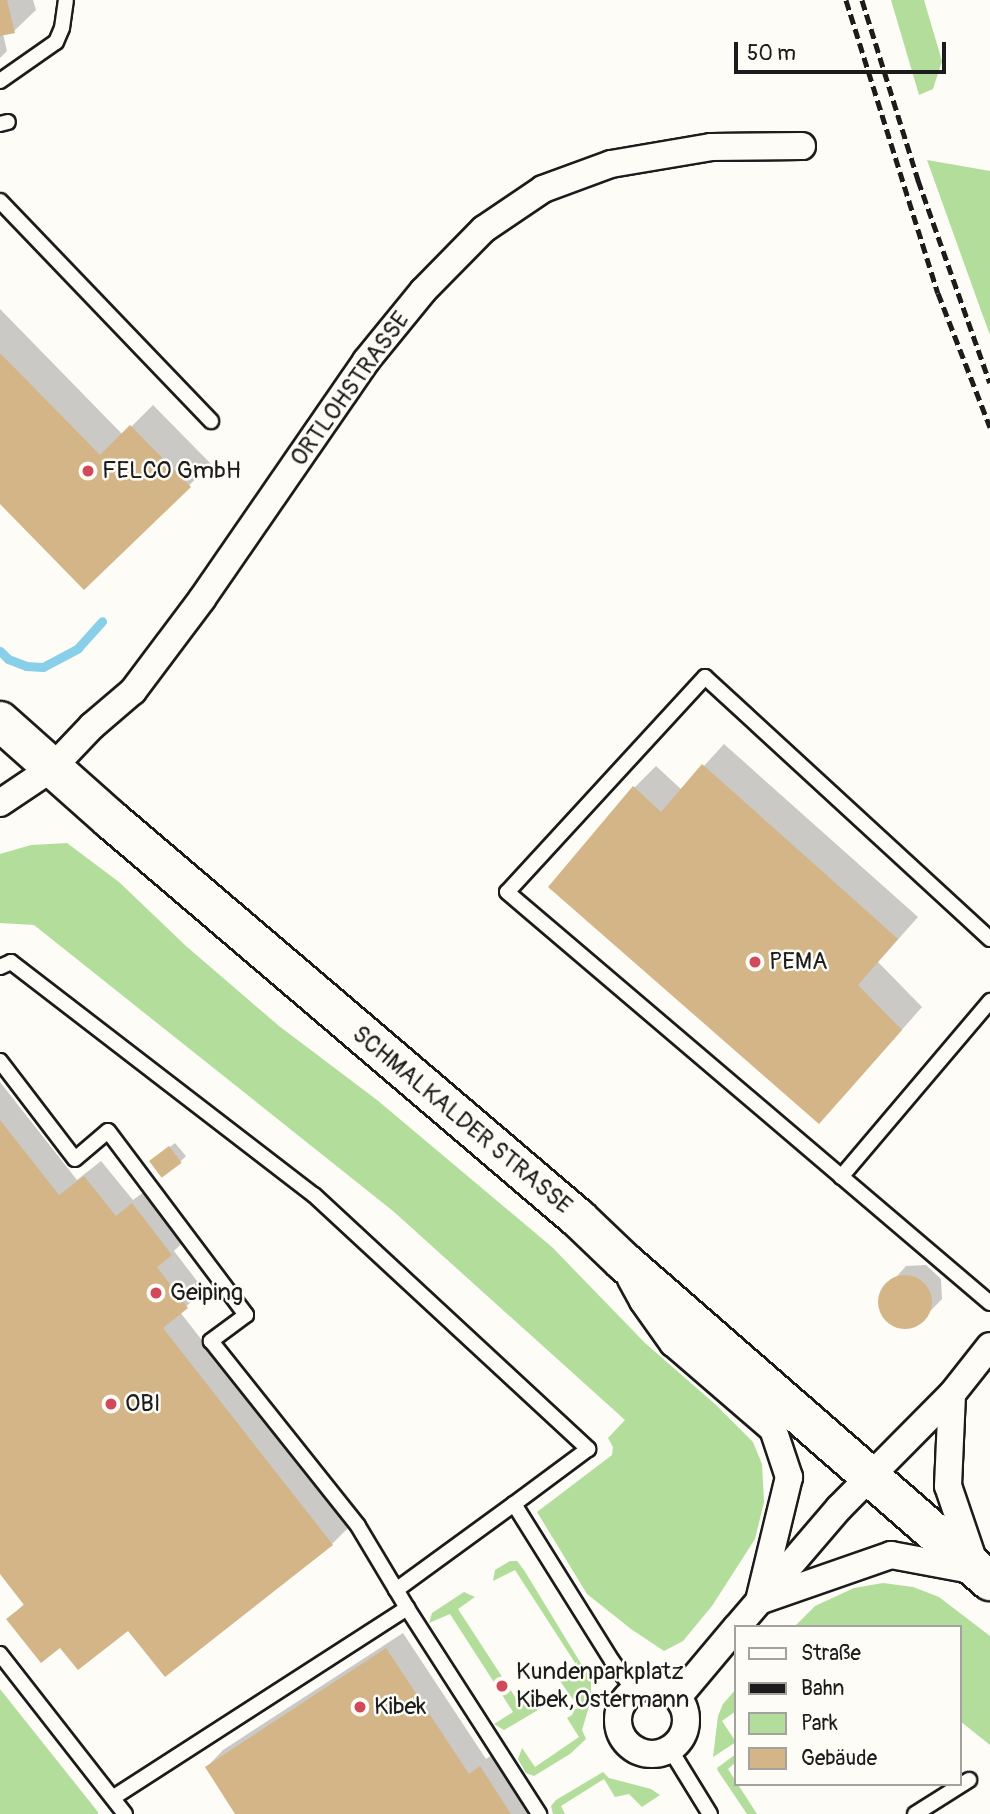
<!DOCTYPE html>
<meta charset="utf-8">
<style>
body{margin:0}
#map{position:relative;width:990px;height:1814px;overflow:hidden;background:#fdfcf7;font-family:Pangolin,sans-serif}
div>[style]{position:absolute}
.green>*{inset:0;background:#b3dd9b}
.shadow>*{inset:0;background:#0003}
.stream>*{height:9px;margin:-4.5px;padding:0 4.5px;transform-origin:4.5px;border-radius:4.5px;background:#88cfea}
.building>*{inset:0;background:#d3b587;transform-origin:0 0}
.round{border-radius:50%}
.roads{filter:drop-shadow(2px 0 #1c1c1c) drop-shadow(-2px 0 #1c1c1c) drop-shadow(0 2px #1c1c1c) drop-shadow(0 -2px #1c1c1c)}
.service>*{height:14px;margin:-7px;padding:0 7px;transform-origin:7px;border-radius:7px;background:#fdfcf7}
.minor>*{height:26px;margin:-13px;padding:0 13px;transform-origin:13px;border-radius:13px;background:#fdfcf7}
.minor>.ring{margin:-13px;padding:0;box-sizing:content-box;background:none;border:26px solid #fdfcf7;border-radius:50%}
.secondary>*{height:38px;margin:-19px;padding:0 19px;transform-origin:19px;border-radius:19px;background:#fdfcf7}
.rail>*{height:5px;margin-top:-2.5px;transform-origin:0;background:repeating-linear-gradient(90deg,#1c1c1c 0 10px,transparent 0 15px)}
.dots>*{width:19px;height:19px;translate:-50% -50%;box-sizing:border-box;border:4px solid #fdfcf7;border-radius:50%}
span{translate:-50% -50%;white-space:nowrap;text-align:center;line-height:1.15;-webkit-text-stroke:5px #fdfcf7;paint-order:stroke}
.street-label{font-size:24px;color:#1c1c1c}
.poi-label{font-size:24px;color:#1c1c1c}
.left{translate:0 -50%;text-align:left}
.legend{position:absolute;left:734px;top:1625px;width:228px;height:161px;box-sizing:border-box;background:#fdfcf7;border:2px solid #a3a29f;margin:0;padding:9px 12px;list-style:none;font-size:21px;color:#1c1c1c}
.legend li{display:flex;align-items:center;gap:14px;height:35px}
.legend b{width:35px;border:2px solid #a3a29f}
.scale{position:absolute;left:734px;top:42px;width:212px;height:32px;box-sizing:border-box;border:4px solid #1c1c1c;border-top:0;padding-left:9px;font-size:21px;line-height:24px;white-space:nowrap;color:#1c1c1c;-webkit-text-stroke:5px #fdfcf7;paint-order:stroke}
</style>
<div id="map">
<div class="green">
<i style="clip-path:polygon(891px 0,924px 0,942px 61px,933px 89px,919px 95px)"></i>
<i style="clip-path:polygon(927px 160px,990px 171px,990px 335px,983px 316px)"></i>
<i style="clip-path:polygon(67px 843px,119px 882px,186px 946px,279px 1026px,377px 1100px,552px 1247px,645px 1343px,716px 1405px,753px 1442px,762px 1464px,764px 1502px,755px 1539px,712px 1606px,683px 1641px,664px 1651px,631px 1629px,587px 1594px,537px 1512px,612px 1455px,613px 1447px,608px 1438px,625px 1420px,393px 1211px,34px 925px,0 923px,0 854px,31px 845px)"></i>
<i style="clip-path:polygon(510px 1561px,517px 1561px,524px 1570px,591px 1680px,591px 1700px,582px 1730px,586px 1739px,570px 1754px,534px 1776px,526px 1773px,518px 1759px,522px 1748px,535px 1767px,579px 1737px,567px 1718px,572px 1715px,577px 1705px,560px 1681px,579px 1669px,515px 1570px,493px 1581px,495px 1570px)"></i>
<i style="clip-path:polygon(883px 1583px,913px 1587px,939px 1597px,990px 1636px,990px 1745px,960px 1721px,960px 1627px,794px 1627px,815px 1606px,854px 1588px)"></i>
<i style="clip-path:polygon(464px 1592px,475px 1597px,458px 1609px,521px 1706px,539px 1695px,542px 1698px,543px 1703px,538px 1710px,504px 1730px,494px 1724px,513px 1712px,450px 1614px,429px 1623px,432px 1613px)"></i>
<i style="clip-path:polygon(0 1689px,98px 1812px,98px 1814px,0 1814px)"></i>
<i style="clip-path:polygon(736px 1689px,736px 1711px,722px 1721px,736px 1742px,713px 1757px,718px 1716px,723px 1704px)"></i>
<i style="clip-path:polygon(736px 1754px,736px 1762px,728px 1769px,757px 1814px,747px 1814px,718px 1771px,717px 1768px)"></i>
<i style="clip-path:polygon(603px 1772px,609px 1778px,651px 1789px,660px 1795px,642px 1807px,629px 1794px,615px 1797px,604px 1779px,561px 1806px,565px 1814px,553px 1814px,551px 1806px,556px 1800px)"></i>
</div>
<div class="shadow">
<i style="clip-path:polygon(0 0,33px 0,36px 10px,14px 31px,3px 34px,7px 51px,0 58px)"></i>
<i style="clip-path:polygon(0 309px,123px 435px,153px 405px,211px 464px,84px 588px,0 502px)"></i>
<i style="clip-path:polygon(724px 744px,918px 917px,878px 962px,922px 1007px,840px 1100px,634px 788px,656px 766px,682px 790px)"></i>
<i style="clip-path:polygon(0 1082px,77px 1180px,101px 1161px,133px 1200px,149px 1188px,188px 1237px,174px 1251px,204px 1290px,180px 1312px,348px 1528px,332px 1544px,129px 1628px,60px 1645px,9px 1619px,25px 1603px,0 1571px)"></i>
<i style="clip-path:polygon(175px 1143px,186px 1156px,181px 1161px,157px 1157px)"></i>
<i style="clip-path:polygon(926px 1265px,941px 1279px,942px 1299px,916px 1326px,897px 1328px,882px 1314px,881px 1294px,906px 1266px)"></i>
<i style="clip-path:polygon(403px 1633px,486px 1759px,498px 1751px,539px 1814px,237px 1814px,207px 1767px,223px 1750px)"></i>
</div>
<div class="stream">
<i style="left:0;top:651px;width:11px;rotate:45deg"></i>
<i style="left:8px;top:659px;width:19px;rotate:21deg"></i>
<i style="left:26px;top:666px;width:17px;rotate:3deg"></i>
<i style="left:43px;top:667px;width:40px;rotate:-28deg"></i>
<i style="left:78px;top:648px;width:36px;rotate:-48deg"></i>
</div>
<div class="building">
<i style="clip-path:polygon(0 0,7px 0,15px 33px,0 36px)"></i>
<i style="clip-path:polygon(0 353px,100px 455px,130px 425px,191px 487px,84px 590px,0 504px)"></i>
<i style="clip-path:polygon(702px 764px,898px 939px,858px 985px,902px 1030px,819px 1124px,548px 887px,633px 786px,661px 812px)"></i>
<i style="clip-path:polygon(0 1120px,59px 1195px,84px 1176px,116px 1216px,132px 1203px,172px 1255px,157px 1267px,188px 1308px,163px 1328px,333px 1545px,165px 1677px,128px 1631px,78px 1670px,60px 1648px,41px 1663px,6px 1619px,24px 1605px,0 1574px)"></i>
<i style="left:169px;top:1146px;width:21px;height:25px;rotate:53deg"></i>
<i class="round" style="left:878px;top:1275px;width:54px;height:54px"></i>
<i style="clip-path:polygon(386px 1648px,469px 1774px,480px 1766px,511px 1814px,235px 1814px,205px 1767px)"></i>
</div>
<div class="roads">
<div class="service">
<i style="left:0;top:81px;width:68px;rotate:-34.9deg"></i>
<i style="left:56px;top:42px;width:15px;rotate:-67deg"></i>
<i style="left:62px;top:28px;width:28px;rotate:-82deg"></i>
<i style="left:0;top:124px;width:8px;rotate:-14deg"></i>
<i style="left:0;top:201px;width:305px;rotate:46.2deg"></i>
<i style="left:990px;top:939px;width:387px;rotate:-137.4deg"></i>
<i style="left:705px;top:677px;width:292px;rotate:132.6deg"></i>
<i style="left:507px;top:892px;width:634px;rotate:40.4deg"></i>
<i style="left:0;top:967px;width:12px;rotate:-24deg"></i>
<i style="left:11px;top:962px;width:382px;rotate:37.6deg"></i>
<i style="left:314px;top:1195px;width:374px;rotate:42.8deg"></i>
<i style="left:588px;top:1449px;width:92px;rotate:143.4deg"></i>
<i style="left:514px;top:1504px;width:185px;rotate:58deg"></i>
<i style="left:612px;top:1661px;width:36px;rotate:53deg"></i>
<i style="left:0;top:1061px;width:123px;rotate:52.6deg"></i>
<i style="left:75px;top:1159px;width:43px;rotate:-40.3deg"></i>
<i style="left:108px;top:1131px;width:230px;rotate:53.1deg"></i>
<i style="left:246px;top:1315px;width:44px;rotate:143.4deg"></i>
<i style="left:211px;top:1341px;width:236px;rotate:51.5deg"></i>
<i style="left:358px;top:1526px;width:96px;rotate:59.1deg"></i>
<i style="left:407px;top:1608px;width:245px;rotate:57.3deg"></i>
<i style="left:841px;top:1177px;width:231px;rotate:-49.7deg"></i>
<i style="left:396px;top:1590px;width:146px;rotate:-36.1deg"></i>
<i style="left:0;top:1654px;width:203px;rotate:52deg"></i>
<i style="left:670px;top:1749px;width:76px;rotate:58.4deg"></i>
<i style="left:114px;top:1797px;width:349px;rotate:-32.8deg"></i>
<i style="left:915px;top:1814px;width:64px;rotate:-32.2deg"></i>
</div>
<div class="minor">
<i style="left:0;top:803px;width:63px;rotate:-33.9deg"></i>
<i style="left:52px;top:768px;width:58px;rotate:-46.4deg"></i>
<i style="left:92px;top:726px;width:54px;rotate:-40.5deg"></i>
<i style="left:133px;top:691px;width:115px;rotate:-53.1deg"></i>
<i style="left:202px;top:599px;width:289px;rotate:-55.4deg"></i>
<i style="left:366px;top:361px;width:90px;rotate:-50.8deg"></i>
<i style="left:423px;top:291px;width:87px;rotate:-45.5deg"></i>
<i style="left:484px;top:229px;width:71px;rotate:-34.1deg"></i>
<i style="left:543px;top:189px;width:72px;rotate:-20.2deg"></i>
<i style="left:611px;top:164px;width:101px;rotate:-9.6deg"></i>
<i style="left:711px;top:147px;width:91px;rotate:-0.6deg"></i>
<i style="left:631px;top:1279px;width:25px;rotate:61deg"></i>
<i style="left:643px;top:1301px;width:52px;rotate:54.5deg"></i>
<i style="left:673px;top:1343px;width:132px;rotate:40.7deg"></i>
<i style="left:773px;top:1429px;width:51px;rotate:71.6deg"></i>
<i style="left:789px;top:1477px;width:128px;rotate:103.6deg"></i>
<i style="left:759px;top:1601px;width:140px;rotate:-19.2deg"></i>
<i style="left:891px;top:1555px;width:87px;rotate:10.5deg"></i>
<i style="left:977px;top:1571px;width:90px;rotate:-108.8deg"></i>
<i style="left:948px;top:1486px;width:92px;rotate:-87.5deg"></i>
<i style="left:737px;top:1627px;width:157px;rotate:-49.4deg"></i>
<i style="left:839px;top:1508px;width:161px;rotate:-45.3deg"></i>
<i style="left:952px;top:1394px;width:61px;rotate:-51.6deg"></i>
<i class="ring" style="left:618px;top:1686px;width:42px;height:42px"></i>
<i style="left:678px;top:1697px;width:90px;rotate:-50deg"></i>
</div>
<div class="secondary">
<i style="left:0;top:721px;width:147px;rotate:41.7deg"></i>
<i style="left:110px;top:819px;width:616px;rotate:40.46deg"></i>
<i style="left:579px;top:1219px;width:61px;rotate:43.7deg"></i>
<i style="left:623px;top:1261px;width:487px;rotate:41.1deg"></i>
</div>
</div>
<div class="rail">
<i style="left:846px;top:0;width:307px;rotate:72.6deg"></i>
<i style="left:938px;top:293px;width:144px;rotate:68.8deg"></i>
<i style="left:862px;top:0;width:189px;rotate:72.7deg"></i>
<i style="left:918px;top:180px;width:215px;rotate:70.5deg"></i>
</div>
<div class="dots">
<i style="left:88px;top:471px;background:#d1495b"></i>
<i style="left:755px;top:962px;background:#d1495b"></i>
<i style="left:156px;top:1293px;background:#d1495b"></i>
<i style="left:111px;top:1404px;background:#d1495b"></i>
<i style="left:502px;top:1686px;background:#d1495b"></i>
<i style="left:360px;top:1707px;background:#d1495b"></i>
</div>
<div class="street-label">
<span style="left:350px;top:389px;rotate:-54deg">ORTLOHSTRASSE</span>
<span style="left:462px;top:1120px;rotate:40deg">SCHMALKALDER STRASSE</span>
</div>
<div class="poi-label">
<span class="left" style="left:102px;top:471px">FELCO GmbH</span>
<span class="left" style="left:769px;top:962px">PEMA</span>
<span class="left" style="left:170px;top:1293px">Geiping</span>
<span class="left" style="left:125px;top:1404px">OBI</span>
<span class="left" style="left:516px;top:1686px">Kundenparkplatz<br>Kibek,Ostermann</span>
<span class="left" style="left:374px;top:1707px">Kibek</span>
</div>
<ul class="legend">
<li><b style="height:9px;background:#fdfcf7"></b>Straße</li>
<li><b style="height:9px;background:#1c1c1c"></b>Bahn</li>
<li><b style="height:19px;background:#b3dd9b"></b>Park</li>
<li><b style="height:19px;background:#d3b587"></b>Gebäude</li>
</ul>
<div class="scale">50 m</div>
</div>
